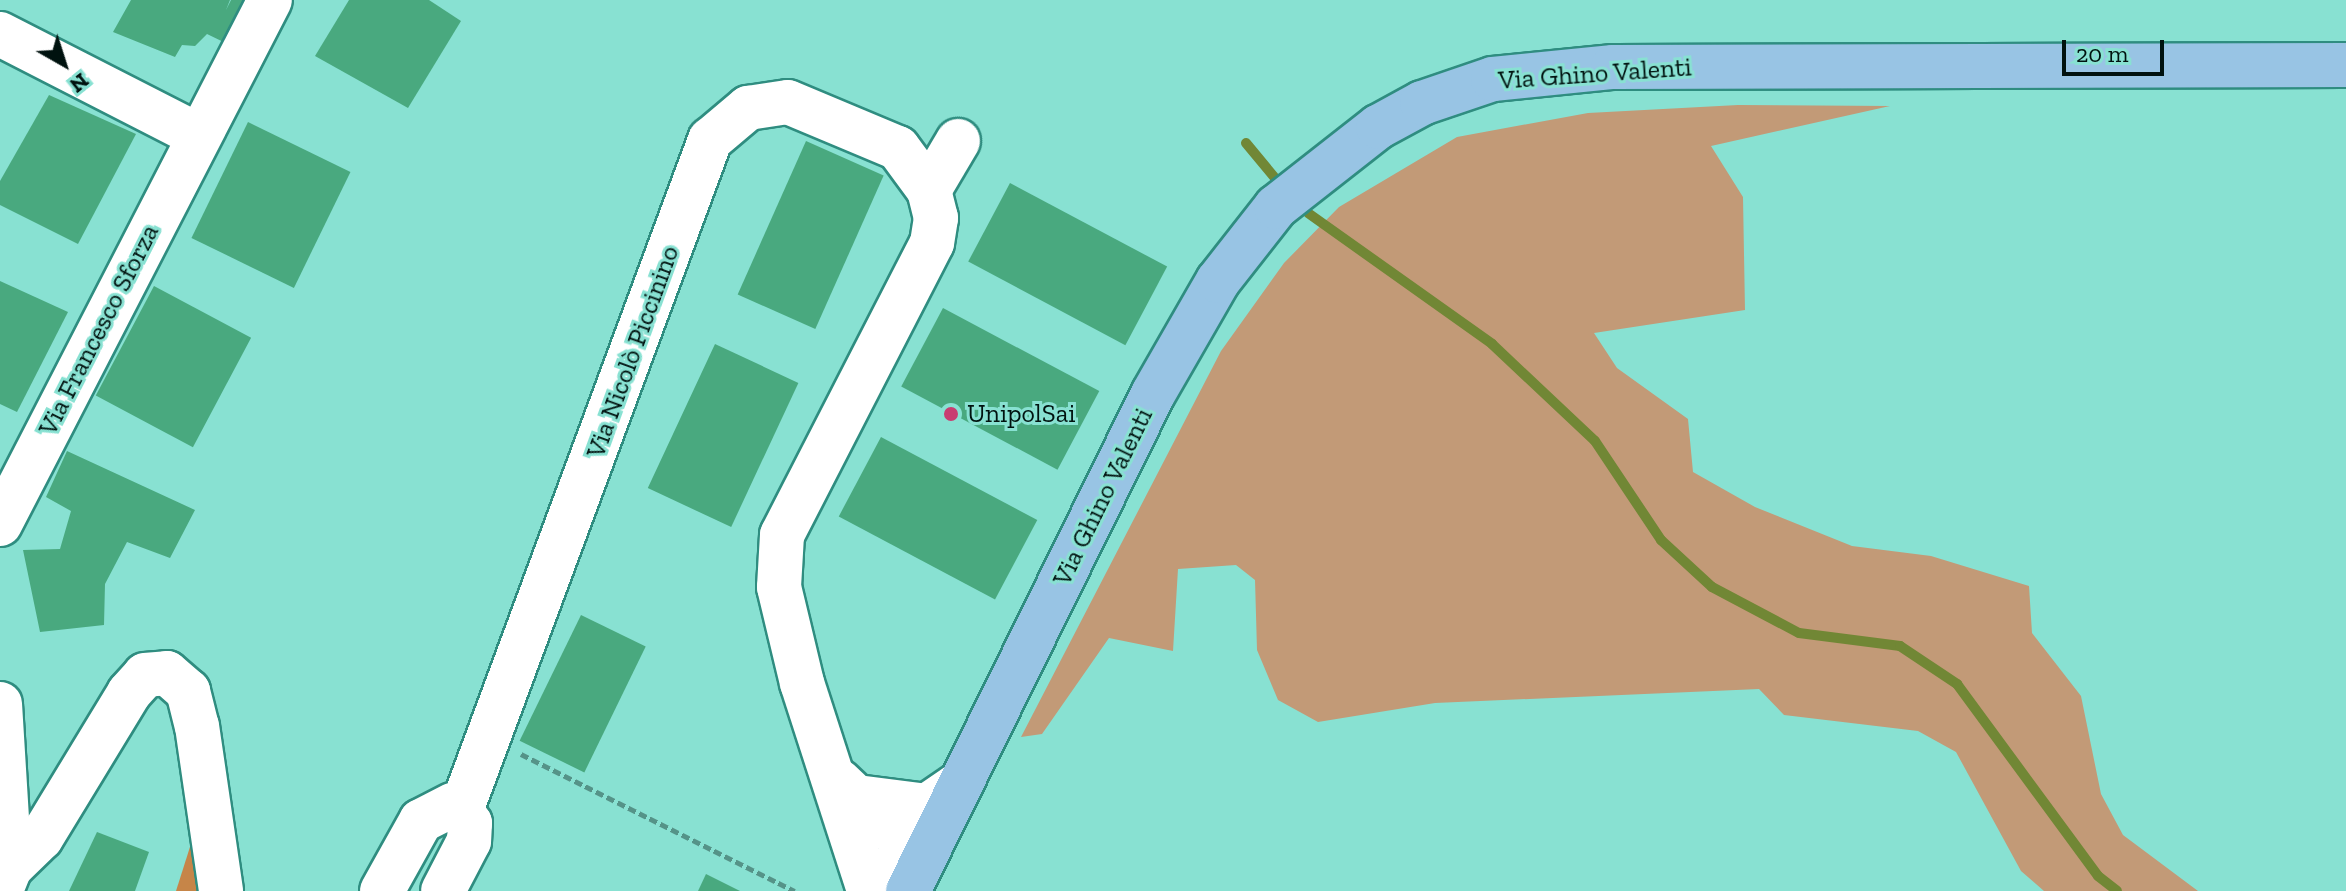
<!DOCTYPE html>
<meta charset="utf-8">
<style>
body{margin:0}
#map{position:relative;width:2346px;height:891px;overflow:hidden;background:#88e1d2;font-family:"Zilla Slab",serif}
div>[style]{position:absolute}
.green>*{inset:0;background:#c29a77}
.forest>*{inset:0;background:#c68548}
.stream>*{height:10px;margin:-5px;padding:0 5px;transform-origin:5px;border-radius:5px;background:#718735}
.building>*{inset:0;background:#49a97f;transform-origin:0 0}
.path>*{height:5px;margin-top:-2.5px;transform-origin:0;background:repeating-linear-gradient(90deg,#559388 0 8px,transparent 0 12px)}
.roads{filter:drop-shadow(2px 0 #2f8d80) drop-shadow(-2px 0 #2f8d80) drop-shadow(0 2px #2f8d80) drop-shadow(0 -2px #2f8d80)}
.minor>*{height:44px;margin:-22px;padding:0 22px;transform-origin:22px;border-radius:22px;background:#fff}
.major>*{height:44px;margin:-22px;padding:0 22px;transform-origin:22px;border-radius:22px;background:#98c4e4}
.dots>*{width:22px;height:22px;translate:-50% -50%;box-sizing:border-box;border:4px solid #88e1d2;border-radius:50%}
span{translate:-50% -50%;white-space:nowrap;text-align:center;line-height:1.15;-webkit-text-stroke:6px #88e1d2;paint-order:stroke}
.street-label{font-size:26px;color:#00120f}
.poi-label{font-size:26px;color:#00120f}
.left{translate:0 -50%;text-align:left}
.north{position:absolute;left:24px;top:24px;width:80px;height:80px;-webkit-text-stroke:6px #88e1d2;paint-order:stroke;rotate:141deg;font-size:22px;font-weight:700;line-height:32px;text-align:center;color:#00120f}
.north::after{content:'';display:block;margin:auto;width:28px;height:36px;background:#00120f;clip-path:polygon(50% 0,100% 100%,50% 72%,0 100%)}
.scale{position:absolute;left:2062px;top:40px;width:102px;height:36px;box-sizing:border-box;border:4px solid #00120f;border-top:0;padding-left:10px;font-size:24px;line-height:28px;white-space:nowrap;color:#00120f;-webkit-text-stroke:6px #88e1d2;paint-order:stroke}
</style>
<div id="map">
<div class="green">
<i style="clip-path:polygon(1738px 105px,1890px 106px,1711px 146px,1743px 197px,1745px 310px,1594px 333px,1617px 368px,1688px 419px,1693px 472px,1755px 507px,1852px 546px,1931px 556px,2029px 586px,2032px 633px,2081px 696px,2101px 794px,2123px 835px,2198px 891px,2044px 891px,2021px 871px,1956px 752px,1918px 731px,1784px 715px,1759px 689px,1435px 703px,1318px 722px,1278px 700px,1257px 650px,1255px 580px,1236px 565px,1178px 569px,1173px 651px,1109px 638px,1042px 734px,1021px 737px,1221px 351px,1284px 263px,1339px 207px,1457px 137px,1588px 113px)"></i>
</div>
<div class="forest">
<i style="clip-path:polygon(196px 828px,207px 891px,176px 891px)"></i>
</div>
<div class="stream">
<i style="left:1246px;top:143px;width:45px;rotate:50.4deg"></i>
<i style="left:1308px;top:213px;width:226px;rotate:35.4deg"></i>
<i style="left:1492px;top:344px;width:141px;rotate:43.3deg"></i>
<i style="left:1595px;top:441px;width:119px;rotate:56.3deg"></i>
<i style="left:1661px;top:540px;width:69px;rotate:42.7deg"></i>
<i style="left:1712px;top:587px;width:98px;rotate:27.9deg"></i>
<i style="left:1799px;top:633px;width:102px;rotate:7.3deg"></i>
<i style="left:1900px;top:646px;width:69px;rotate:33.7deg"></i>
<i style="left:1957px;top:684px;width:238px;rotate:53.7deg"></i>
<i style="left:2098px;top:876px;width:24px;rotate:38deg"></i>
</div>
<div class="building">
<i style="clip-path:polygon(131px 0,230px 0,226px 10px,231px 0,261px 0,238px 49px,207px 34px,195px 46px,182px 45px,175px 57px,113px 32px)"></i>
<i style="clip-path:polygon(349px 0,429px 0,461px 21px,408px 108px,315px 56px)"></i>
<i style="clip-path:polygon(49px 95px,136px 134px,78px 244px,0 205px,0 181px)"></i>
<i style="left:248px;top:122px;width:114px;height:129px;rotate:26deg"></i>
<i style="left:806px;top:141px;width:85px;height:168px;rotate:24deg"></i>
<i style="left:1010px;top:183px;width:178px;height:89px;rotate:28deg"></i>
<i style="clip-path:polygon(0 281px,68px 312px,17px 412px,0 404px)"></i>
<i style="left:154px;top:286px;width:110px;height:124px;rotate:28deg"></i>
<i style="left:943px;top:308px;width:177px;height:89px;rotate:28deg"></i>
<i style="left:715px;top:344px;width:92px;height:159px;rotate:25deg"></i>
<i style="left:881px;top:437px;width:177px;height:90px;rotate:28deg"></i>
<i style="clip-path:polygon(67px 451px,195px 510px,170px 558px,127px 542px,105px 584px,104px 625px,40px 632px,23px 550px,60px 549px,71px 511px,46px 497px)"></i>
<i style="left:581px;top:615px;width:72px;height:140px;rotate:26deg"></i>
<i style="clip-path:polygon(97px 832px,149px 852px,135px 891px,69px 891px)"></i>
<i style="clip-path:polygon(706px 874px,740px 891px,698px 891px)"></i>
</div>
<div class="path">
<i style="left:521px;top:754px;width:306px;rotate:26.6deg"></i>
</div>
<div class="roads">
<div class="minor">
<i style="left:0;top:34px;width:221px;rotate:27.1deg"></i>
<i style="left:929px;top:190px;width:57px;rotate:-59.4deg"></i>
<i style="left:0;top:524px;width:589px;rotate:-62.74deg"></i>
<i style="left:0;top:704px;width:164px;rotate:86.5deg"></i>
<i style="left:10px;top:868px;width:22px;rotate:112deg"></i>
<i style="left:839px;top:781px;width:99px;rotate:43.4deg"></i>
<i style="left:911px;top:849px;width:24px;rotate:75deg"></i>
<i style="left:917px;top:872px;width:31px;rotate:-174deg"></i>
<i style="left:857px;top:797px;width:71px;rotate:7.3deg"></i>
<i style="left:927px;top:806px;width:42px;rotate:-34.4deg"></i>
<i style="left:462px;top:808px;width:713px;rotate:-69.63deg"></i>
<i style="left:710px;top:140px;width:50px;rotate:-40.1deg"></i>
<i style="left:748px;top:108px;width:40px;rotate:-8.5deg"></i>
<i style="left:788px;top:102px;width:119px;rotate:22.7deg"></i>
<i style="left:898px;top:148px;width:52px;rotate:53.6deg"></i>
<i style="left:929px;top:190px;width:29px;rotate:76deg"></i>
<i style="left:936px;top:218px;width:25px;rotate:99deg"></i>
<i style="left:932px;top:243px;width:328px;rotate:117.2deg"></i>
<i style="left:782px;top:535px;width:52px;rotate:93.3deg"></i>
<i style="left:779px;top:587px;width:99px;rotate:76.5deg"></i>
<i style="left:802px;top:683px;width:219px;rotate:72.1deg"></i>
<i style="left:10px;top:868px;width:43px;rotate:-44.1deg"></i>
<i style="left:41px;top:838px;width:170px;rotate:-58.7deg"></i>
<i style="left:129px;top:693px;width:24px;rotate:-48deg"></i>
<i style="left:145px;top:675px;width:22px;rotate:-5deg"></i>
<i style="left:167px;top:673px;width:28px;rotate:41deg"></i>
<i style="left:188px;top:691px;width:36px;rotate:76deg"></i>
<i style="left:197px;top:726px;width:167px;rotate:81.7deg"></i>
<i style="left:382px;top:891px;width:80px;rotate:-60.9deg"></i>
<i style="left:421px;top:821px;width:36px;rotate:-27deg"></i>
<i style="left:453px;top:805px;width:25px;rotate:47deg"></i>
<i style="left:470px;top:823px;width:18px;rotate:93deg"></i>
<i style="left:469px;top:841px;width:56px;rotate:117.5deg"></i>
</div>
<div class="major">
<i style="left:908px;top:891px;width:554px;rotate:-63.76deg"></i>
<i style="left:1153px;top:394px;width:130px;rotate:-60.1deg"></i>
<i style="left:1218px;top:281px;width:94px;rotate:-51.9deg"></i>
<i style="left:1276px;top:207px;width:130px;rotate:-38.1deg"></i>
<i style="left:1378px;top:127px;width:50px;rotate:-28.6deg"></i>
<i style="left:1422px;top:103px;width:75px;rotate:-18.7deg"></i>
<i style="left:1493px;top:79px;width:121px;rotate:-5.7deg"></i>
<i style="left:1613px;top:67px;width:733px;rotate:-0.16deg"></i>
</div>
</div>
<div class="dots">
<i style="left:951px;top:414px;background:#c93d71"></i>
</div>
<div class="street-label">
<span style="left:1595px;top:74px;rotate:-4deg">Via Ghino Valenti</span>
<span style="left:99px;top:330px;rotate:-63deg">Via Francesco Sforza</span>
<span style="left:633px;top:352px;rotate:-70deg">Via Nicolò Piccinino</span>
<span style="left:1103px;top:497px;rotate:-64deg">Via Ghino Valenti</span>
</div>
<div class="poi-label">
<span class="left" style="left:967px;top:414px">UnipolSai</span>
</div>
<div class="north">N</div>
<div class="scale">20 m</div>
</div>
